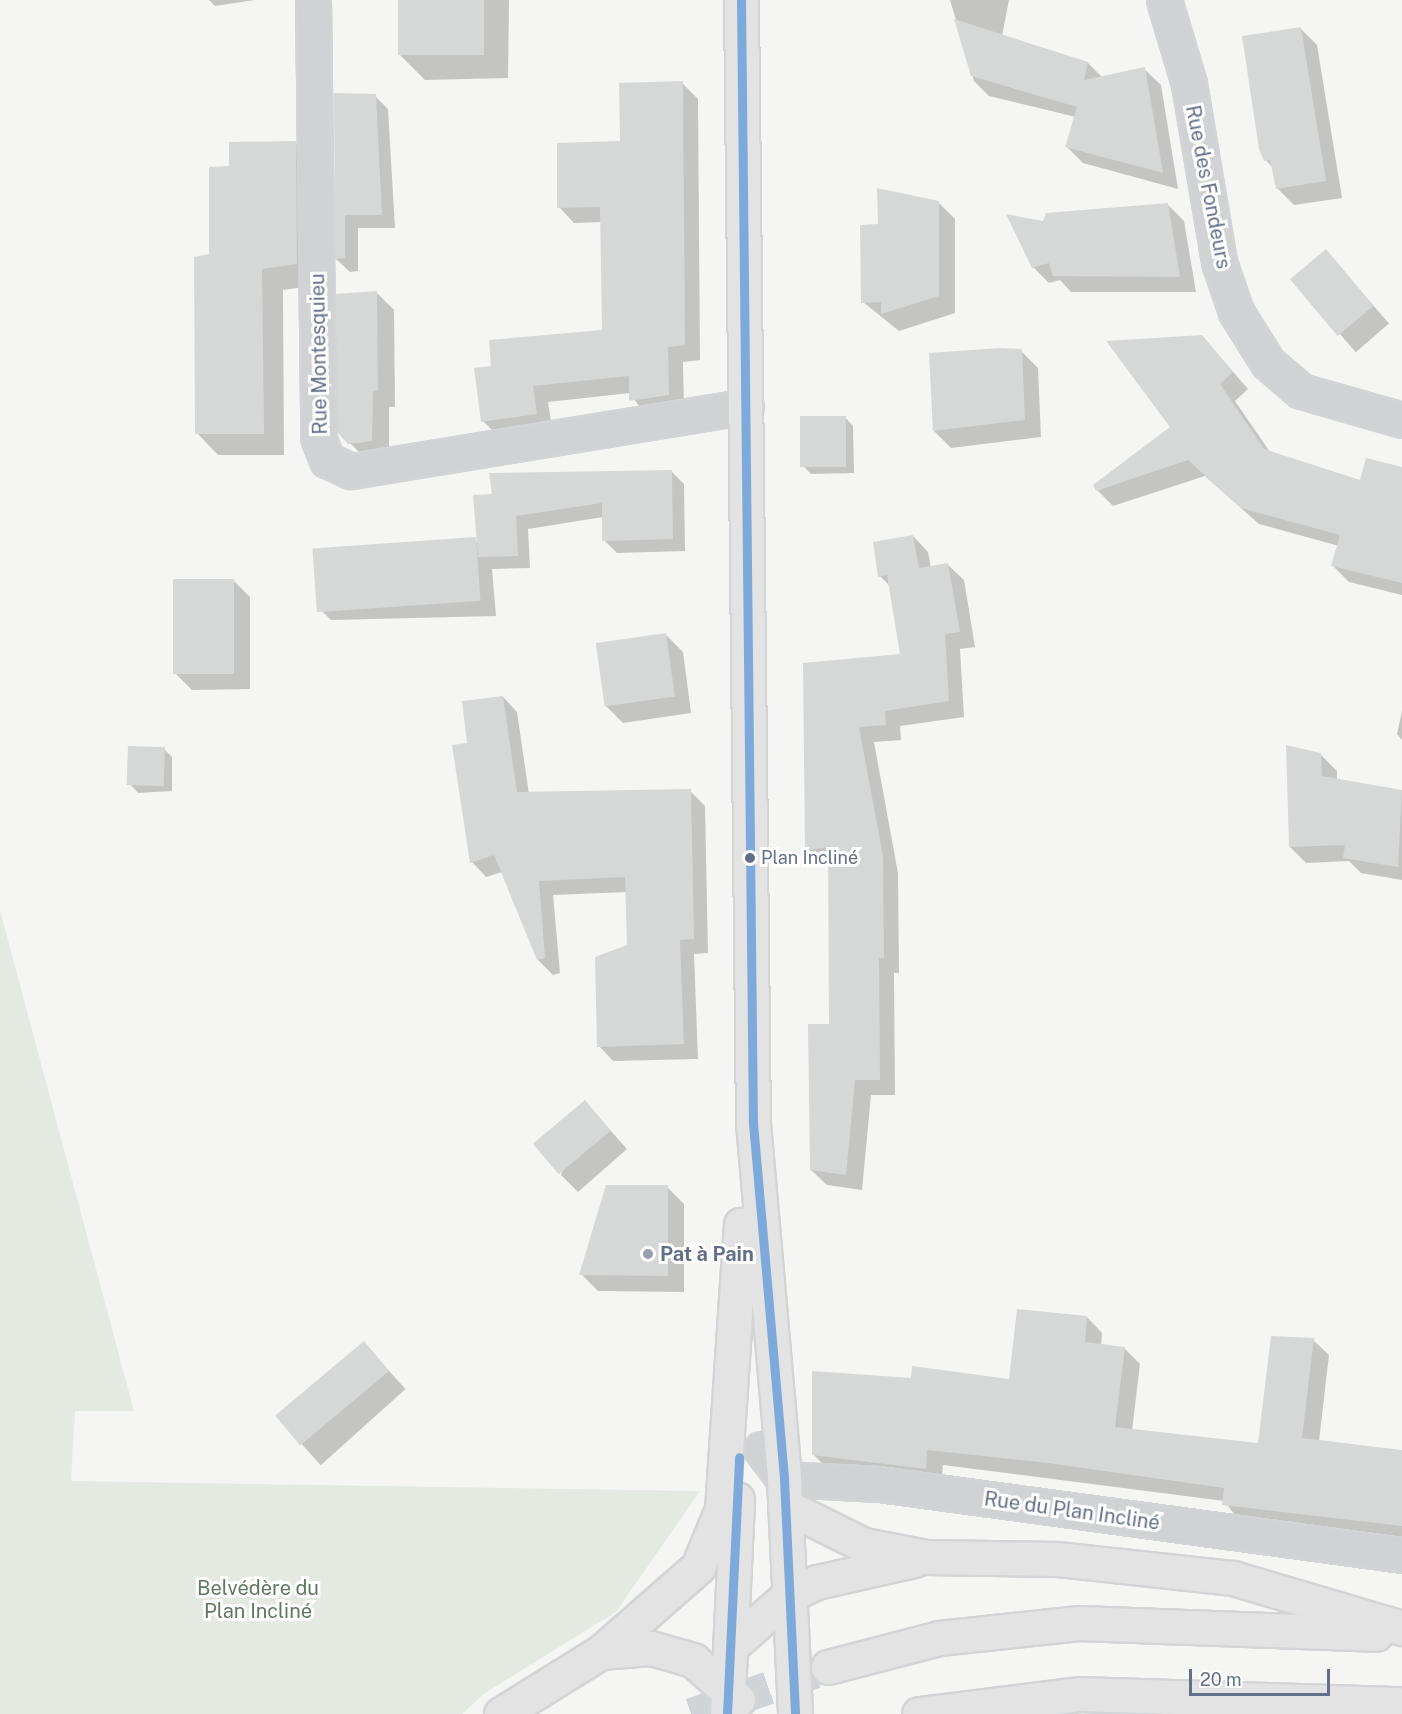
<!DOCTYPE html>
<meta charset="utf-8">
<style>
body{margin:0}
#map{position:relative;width:1402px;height:1714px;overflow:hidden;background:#f5f6f4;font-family:"Public Sans",sans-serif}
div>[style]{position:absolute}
.green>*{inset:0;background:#e4eae2}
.shadow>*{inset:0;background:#0003;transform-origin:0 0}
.building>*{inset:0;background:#d6d7d7;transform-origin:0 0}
.primary-tunnel>*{height:33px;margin-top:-16.5px;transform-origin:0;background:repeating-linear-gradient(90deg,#d0d4d9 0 33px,transparent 0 49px)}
.roads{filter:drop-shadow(2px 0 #d2d4d5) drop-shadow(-2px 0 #d2d4d5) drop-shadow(0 2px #d2d4d5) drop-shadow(0 -2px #d2d4d5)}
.street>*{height:33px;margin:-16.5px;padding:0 16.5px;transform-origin:16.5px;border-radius:16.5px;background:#d1d2d3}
.primary>*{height:33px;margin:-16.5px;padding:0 16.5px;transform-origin:16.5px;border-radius:16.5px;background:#e3e3e4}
.bus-1>*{height:9px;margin:-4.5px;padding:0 4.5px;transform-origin:4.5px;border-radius:4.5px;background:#7da9db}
.dots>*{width:16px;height:16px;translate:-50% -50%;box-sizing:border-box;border:3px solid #fff;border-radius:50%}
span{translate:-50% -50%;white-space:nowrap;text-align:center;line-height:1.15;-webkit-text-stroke:6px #fff;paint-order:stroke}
.bus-label{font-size:18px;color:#636f88}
.left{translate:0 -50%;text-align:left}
.street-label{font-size:20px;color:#636f88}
.poi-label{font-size:20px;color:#636f88;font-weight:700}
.park-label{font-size:20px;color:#5e795f}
.scale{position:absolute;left:1189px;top:1669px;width:141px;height:27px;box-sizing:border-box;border:3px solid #636f88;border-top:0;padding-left:8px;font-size:18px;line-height:21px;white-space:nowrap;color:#636f88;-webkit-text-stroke:4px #fff;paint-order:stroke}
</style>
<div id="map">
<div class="green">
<i style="clip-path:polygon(0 910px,134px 1411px,75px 1411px,71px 1481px,700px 1491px,616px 1612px,485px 1693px,462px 1714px,0 1714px)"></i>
</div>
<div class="shadow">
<i style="clip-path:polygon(209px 0,255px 0,215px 6px)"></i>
<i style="clip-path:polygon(400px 0,509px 0,508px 78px,425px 80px,400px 55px)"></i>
<i style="clip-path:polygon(950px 0,1009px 0,1002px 36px,1088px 63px,1102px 77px,1144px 69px,1161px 85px,1178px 189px,1083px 163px,1067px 147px,1076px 117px,989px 96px,974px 81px)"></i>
<i style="clip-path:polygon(1300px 28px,1317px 45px,1342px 198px,1294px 205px,1277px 188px,1273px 168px,1266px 160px)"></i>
<i style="clip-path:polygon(682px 83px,698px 99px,700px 360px,683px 362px,684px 410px,646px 416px,630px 393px,548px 402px,552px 429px,499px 437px,483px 421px,492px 367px,604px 332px,602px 222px,574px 223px,559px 207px)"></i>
<i style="clip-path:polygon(335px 95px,375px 96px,388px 109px,395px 228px,358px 228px,358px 271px,350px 272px,336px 259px)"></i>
<i style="clip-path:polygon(295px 143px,317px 164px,318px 285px,283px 290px,284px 455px,218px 455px,197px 433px,211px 256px,230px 168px)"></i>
<i style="clip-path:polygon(938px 202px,955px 219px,955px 313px,899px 331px,863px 302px,879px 226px)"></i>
<i style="clip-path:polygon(1167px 204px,1184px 221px,1196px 292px,1071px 292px,1060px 280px,1049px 283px,1033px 267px,1044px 223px)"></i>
<i style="left:1326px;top:251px;width:96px;height:44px;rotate:49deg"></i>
<i style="clip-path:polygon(377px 293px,394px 310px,395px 407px,389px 407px,389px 457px,367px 460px,338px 431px)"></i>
<i style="clip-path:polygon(1202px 336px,1248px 389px,1235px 401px,1270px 452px,1361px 481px,1402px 468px,1402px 595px,1349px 582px,1333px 566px,1339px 546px,1259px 524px,1205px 476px,1113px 506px,1097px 490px,1172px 427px)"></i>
<i style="clip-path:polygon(1021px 351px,1038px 368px,1041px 437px,951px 448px,934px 431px)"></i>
<i style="clip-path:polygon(845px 417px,853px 426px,854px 473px,811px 474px,803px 466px)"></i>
<i style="clip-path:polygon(672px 472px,684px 484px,685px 551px,617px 553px,604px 540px,603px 517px,528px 529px,530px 568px,492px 569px,496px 616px,331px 620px,316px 605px,478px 542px,474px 497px)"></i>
<i style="clip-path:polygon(913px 536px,928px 552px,931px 568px,948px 565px,964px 580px,975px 647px,960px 649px,964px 717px,900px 726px,901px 740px,874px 742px,898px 873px,899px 973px,894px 973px,895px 1095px,871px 1095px,862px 1190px,827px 1185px,811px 1170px,831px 1026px,830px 865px,822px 866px,807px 851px,805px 664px,902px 655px,891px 587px,880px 576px)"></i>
<i style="clip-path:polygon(233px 580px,250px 597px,250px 689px,192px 690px,175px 673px)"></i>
<i style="clip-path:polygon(666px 635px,683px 652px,691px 713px,623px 723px,606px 706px)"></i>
<i style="clip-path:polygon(503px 697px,517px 712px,529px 794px,690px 791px,705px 806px,708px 953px,694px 954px,698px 1059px,613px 1061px,599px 1046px,628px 946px,627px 892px,553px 895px,560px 973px,553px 975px,538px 960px,502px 872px,486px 877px,472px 862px,469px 745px)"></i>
<i style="clip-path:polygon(1402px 711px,1402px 740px,1397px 734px)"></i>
<i style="clip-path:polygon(164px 749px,172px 757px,172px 791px,138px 793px,130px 784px)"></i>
<i style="clip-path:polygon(1320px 754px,1337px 771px,1337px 780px,1402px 791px,1402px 880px,1361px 873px,1349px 861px,1306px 863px,1290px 847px)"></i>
<i style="clip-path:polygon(585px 1102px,627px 1149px,578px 1192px,561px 1175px)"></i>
<i style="clip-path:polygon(667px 1187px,684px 1204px,684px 1292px,598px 1291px,581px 1274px)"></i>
<i style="clip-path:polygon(1087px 1317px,1102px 1333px,1101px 1345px,1124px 1348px,1140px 1364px,1132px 1431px,1259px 1445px,1313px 1340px,1329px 1355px,1319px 1441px,1402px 1451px,1402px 1539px,1239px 1520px,1224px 1501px,943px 1465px,941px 1484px,829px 1470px,814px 1455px,912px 1380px,1010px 1380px)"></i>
<i style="left:364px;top:1343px;width:62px;height:114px;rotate:48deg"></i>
</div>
<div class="building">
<i style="left:398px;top:0;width:86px;height:55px"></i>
<i style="clip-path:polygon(954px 19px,1088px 62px,1084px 80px,1145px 67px,1163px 173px,1065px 147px,1077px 107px,971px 76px)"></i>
<i style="clip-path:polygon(1301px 27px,1326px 181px,1276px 189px,1270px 160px,1264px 161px,1259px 149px,1242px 36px)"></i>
<i style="clip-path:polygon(683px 81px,685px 345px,668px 347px,669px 395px,629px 401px,629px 376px,533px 386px,537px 414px,481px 422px,474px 368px,491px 366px,489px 340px,602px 330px,600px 207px,557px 208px,557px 143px,620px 141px,619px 83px)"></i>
<i style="clip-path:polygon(334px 93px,376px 94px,382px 215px,345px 215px,345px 258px,335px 259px)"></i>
<i style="clip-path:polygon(296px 141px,297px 264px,262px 269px,264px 434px,195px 434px,194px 257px,209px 254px,209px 167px,229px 166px,229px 142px)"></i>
<i style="clip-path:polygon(877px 188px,939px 201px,939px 296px,881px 314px,881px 302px,861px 303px,860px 225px,878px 224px)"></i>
<i style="clip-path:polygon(1168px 203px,1180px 277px,1053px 276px,1049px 263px,1032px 268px,1006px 214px,1043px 221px,1046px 213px)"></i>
<i style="left:1326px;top:249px;width:74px;height:47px;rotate:50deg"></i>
<i style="clip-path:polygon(377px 291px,378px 390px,373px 391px,372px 441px,348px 444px,337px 432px,335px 294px)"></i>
<i style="clip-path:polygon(1202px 335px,1233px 372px,1220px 384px,1264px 449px,1360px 480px,1366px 458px,1402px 467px,1402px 583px,1331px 566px,1340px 535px,1241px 508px,1188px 460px,1096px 491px,1093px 485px,1170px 427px,1106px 341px)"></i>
<i style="clip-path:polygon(1000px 348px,1022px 349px,1025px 420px,933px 431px,929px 353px)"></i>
<i style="left:800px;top:416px;width:46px;height:51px"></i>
<i style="clip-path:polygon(672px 470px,673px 539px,602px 541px,602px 503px,516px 516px,518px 556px,478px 557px,473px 495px,492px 494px,489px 473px)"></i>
<i style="clip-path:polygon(913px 535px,919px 568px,948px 563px,960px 632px,945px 634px,949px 701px,885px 711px,886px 725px,859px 727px,883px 856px,884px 958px,879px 958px,880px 1080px,855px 1080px,846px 1175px,810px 1170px,808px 1024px,829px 1024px,828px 847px,805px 851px,803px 663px,900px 654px,887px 575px,878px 577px,873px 542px)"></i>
<i style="left:476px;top:537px;width:64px;height:164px;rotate:86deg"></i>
<i style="left:173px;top:579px;width:61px;height:95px"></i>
<i style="left:666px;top:633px;width:64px;height:71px;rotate:82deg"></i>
<i style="clip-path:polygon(503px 696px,517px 792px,691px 789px,694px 939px,680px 940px,684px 1044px,597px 1047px,595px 957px,627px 945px,625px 877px,539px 881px,545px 958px,537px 960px,494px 855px,470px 863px,452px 745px,467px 743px,462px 701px)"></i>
<i style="clip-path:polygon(1286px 745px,1321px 753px,1322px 776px,1402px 790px,1398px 867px,1343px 858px,1345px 845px,1289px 847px)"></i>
<i style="left:128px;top:746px;width:37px;height:39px;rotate:2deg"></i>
<i style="left:585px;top:1100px;width:40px;height:68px;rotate:50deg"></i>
<i style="clip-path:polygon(606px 1185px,668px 1185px,668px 1276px,579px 1275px)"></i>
<i style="clip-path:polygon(1017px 1309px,1087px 1316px,1085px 1342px,1125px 1347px,1115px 1427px,1258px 1443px,1271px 1336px,1314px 1338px,1302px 1438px,1402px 1450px,1402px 1526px,1222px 1505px,1224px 1488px,1048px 1463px,927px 1450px,926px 1469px,812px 1455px,812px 1371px,911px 1378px,912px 1366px,1009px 1379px)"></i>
<i style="left:364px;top:1341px;width:39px;height:116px;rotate:50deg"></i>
</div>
<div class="primary-tunnel">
<i style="left:691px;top:1714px;width:145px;rotate:-18.9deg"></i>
</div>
<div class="roads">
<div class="street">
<i style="left:313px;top:0;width:437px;rotate:89.3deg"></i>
<i style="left:318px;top:437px;width:25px;rotate:69deg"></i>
<i style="left:327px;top:460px;width:26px;rotate:25deg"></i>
<i style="left:351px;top:471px;width:400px;rotate:-9.3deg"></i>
<i style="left:1164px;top:0;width:88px;rotate:73.4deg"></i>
<i style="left:1189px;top:84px;width:181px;rotate:80.4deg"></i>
<i style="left:1219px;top:262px;width:53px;rotate:71.2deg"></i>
<i style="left:1236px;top:312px;width:60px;rotate:57.9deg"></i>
<i style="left:1268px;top:363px;width:43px;rotate:40.3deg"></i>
<i style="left:1301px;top:391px;width:105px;rotate:16deg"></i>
<i style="left:761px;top:1449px;width:38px;rotate:53deg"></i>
<i style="left:784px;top:1479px;width:95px;rotate:3deg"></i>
<i style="left:879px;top:1484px;width:528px;rotate:7.73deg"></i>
</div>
<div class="primary">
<i style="left:741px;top:0;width:1123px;rotate:89.39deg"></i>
<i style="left:753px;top:1123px;width:357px;rotate:85deg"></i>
<i style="left:784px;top:1479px;width:235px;rotate:87.3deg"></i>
<i style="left:785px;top:1506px;width:88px;rotate:26.3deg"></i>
<i style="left:864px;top:1545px;width:63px;rotate:11deg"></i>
<i style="left:926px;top:1557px;width:131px;rotate:0.9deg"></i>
<i style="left:1057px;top:1559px;width:177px;rotate:6.2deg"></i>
<i style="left:1233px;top:1578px;width:176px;rotate:16.5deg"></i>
<i style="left:730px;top:1647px;width:79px;rotate:-41.4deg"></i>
<i style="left:789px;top:1595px;width:31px;rotate:-25deg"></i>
<i style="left:817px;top:1582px;width:100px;rotate:-12.7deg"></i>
<i style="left:601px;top:1652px;width:50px;rotate:-4.6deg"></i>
<i style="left:651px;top:1648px;width:44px;rotate:15.9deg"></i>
<i style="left:693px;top:1660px;width:60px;rotate:41.6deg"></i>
<i style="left:828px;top:1667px;width:115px;rotate:-14.6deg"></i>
<i style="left:939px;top:1638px;width:141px;rotate:-6.1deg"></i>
<i style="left:1079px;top:1623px;width:297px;rotate:2.1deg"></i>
<i style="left:501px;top:1714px;width:118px;rotate:-31.8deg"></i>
<i style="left:601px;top:1652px;width:129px;rotate:-41.2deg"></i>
<i style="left:698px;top:1567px;width:63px;rotate:-67.5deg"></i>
<i style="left:722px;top:1509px;width:285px;rotate:-86.2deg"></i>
<i style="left:727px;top:1714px;width:215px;rotate:-87.3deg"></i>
<i style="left:919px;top:1714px;width:161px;rotate:-7.1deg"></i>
<i style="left:1079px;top:1694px;width:323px;rotate:1.8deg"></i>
</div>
</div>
<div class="bus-1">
<i style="left:741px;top:0;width:1123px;rotate:89.39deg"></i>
<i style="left:753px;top:1123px;width:357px;rotate:85deg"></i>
<i style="left:784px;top:1479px;width:235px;rotate:87.3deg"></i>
<i style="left:727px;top:1714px;width:257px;rotate:-87.3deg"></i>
</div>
<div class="dots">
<i style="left:750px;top:858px;background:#636f88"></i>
<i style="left:648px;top:1254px;background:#969eae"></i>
</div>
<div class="bus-label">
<span class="left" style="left:761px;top:858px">Plan Incliné</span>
</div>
<div class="street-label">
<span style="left:1208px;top:187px;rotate:79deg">Rue des Fondeurs</span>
<span style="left:319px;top:354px;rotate:-91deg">Rue Montesquieu</span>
<span style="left:1072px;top:1511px;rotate:8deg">Rue du Plan Incliné</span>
</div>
<div class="poi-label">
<span class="left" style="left:660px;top:1254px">Pat à Pain</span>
</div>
<div class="park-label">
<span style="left:258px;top:1600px">Belvédère du<br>Plan Incliné</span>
</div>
<div class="scale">20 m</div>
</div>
